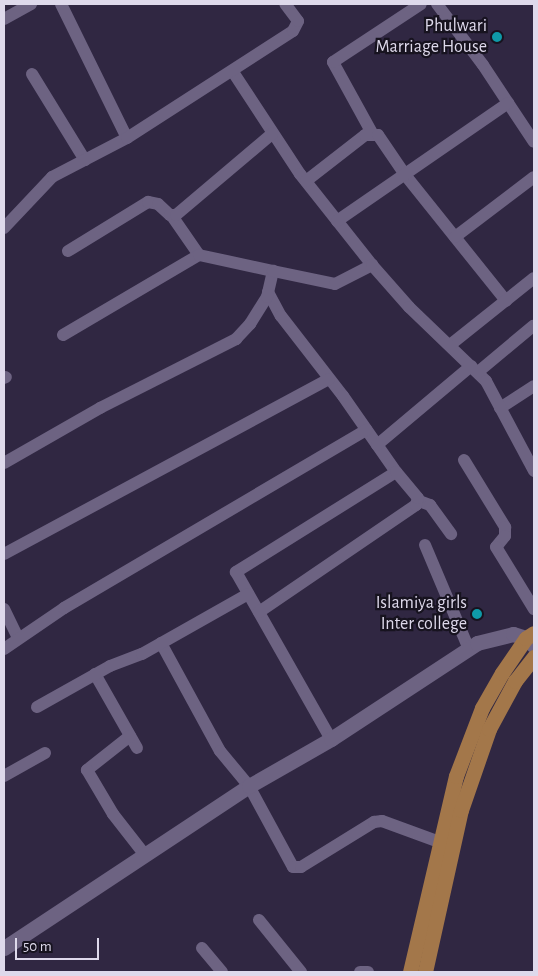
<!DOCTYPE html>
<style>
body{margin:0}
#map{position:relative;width:538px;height:976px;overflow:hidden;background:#302742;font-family:"Alegreya Sans",sans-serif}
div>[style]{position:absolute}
.minor>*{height:12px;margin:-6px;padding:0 6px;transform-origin:6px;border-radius:6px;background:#6d6382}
.tertiary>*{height:15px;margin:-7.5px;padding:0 7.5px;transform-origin:7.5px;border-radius:7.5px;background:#6d6382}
.primary>*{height:15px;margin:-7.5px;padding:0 7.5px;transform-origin:7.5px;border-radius:7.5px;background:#a3774a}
.dots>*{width:14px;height:14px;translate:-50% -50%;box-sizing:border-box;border:2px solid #17131f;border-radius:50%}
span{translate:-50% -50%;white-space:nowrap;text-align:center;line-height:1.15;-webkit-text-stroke:4.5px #17131f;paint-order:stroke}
.poi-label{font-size:18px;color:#ded9eb}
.right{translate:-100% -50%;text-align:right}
.frame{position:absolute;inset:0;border:5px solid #ded9eb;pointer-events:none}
.scale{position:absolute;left:15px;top:938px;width:84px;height:22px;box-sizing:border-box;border:2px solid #ded9eb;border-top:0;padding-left:6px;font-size:15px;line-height:18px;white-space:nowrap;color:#ded9eb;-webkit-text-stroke:4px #17131f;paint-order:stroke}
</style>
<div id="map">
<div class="minor">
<i style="left:61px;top:4px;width:149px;rotate:63.8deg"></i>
<i style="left:437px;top:4px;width:76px;rotate:53deg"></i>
<i style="left:483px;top:65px;width:92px;rotate:56.5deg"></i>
<i style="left:4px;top:19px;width:31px;rotate:-29deg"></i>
<i style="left:233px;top:72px;width:122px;rotate:56.7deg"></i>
<i style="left:300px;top:174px;width:116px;rotate:51.6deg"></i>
<i style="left:32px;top:74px;width:101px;rotate:58.4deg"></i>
<i style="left:372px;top:133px;width:81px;rotate:-118.8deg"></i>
<i style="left:333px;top:62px;width:105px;rotate:-33.4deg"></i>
<i style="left:306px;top:181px;width:75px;rotate:-37.9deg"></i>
<i style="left:365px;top:135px;width:13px"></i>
<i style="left:378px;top:135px;width:50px;rotate:55.7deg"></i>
<i style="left:406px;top:176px;width:160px;rotate:51.3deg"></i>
<i style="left:172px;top:216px;width:47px;rotate:55.3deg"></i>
<i style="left:337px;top:221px;width:208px;rotate:-34.6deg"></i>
<i style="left:4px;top:228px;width:70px;rotate:-46.7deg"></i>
<i style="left:52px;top:177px;width:85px;rotate:-27.5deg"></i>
<i style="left:127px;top:138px;width:197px;rotate:-32.8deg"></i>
<i style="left:293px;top:31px;width:11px;rotate:-63deg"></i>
<i style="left:298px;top:21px;width:21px;rotate:-127deg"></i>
<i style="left:455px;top:237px;width:99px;rotate:-37.2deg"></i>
<i style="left:68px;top:251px;width:94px;rotate:-31.5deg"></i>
<i style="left:148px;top:202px;width:10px;rotate:11deg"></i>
<i style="left:158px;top:204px;width:16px;rotate:43deg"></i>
<i style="left:170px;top:215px;width:6px"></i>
<i style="left:176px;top:215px;width:126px;rotate:-40.2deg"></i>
<i style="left:268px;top:292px;width:27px;rotate:62deg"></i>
<i style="left:281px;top:316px;width:101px;rotate:52.2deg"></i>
<i style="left:343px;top:396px;width:93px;rotate:55.1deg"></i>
<i style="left:396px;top:472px;width:189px;rotate:148deg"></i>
<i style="left:236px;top:572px;width:192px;rotate:60.4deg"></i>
<i style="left:63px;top:335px;width:158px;rotate:-30.5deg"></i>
<i style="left:199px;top:255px;width:76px;rotate:12.2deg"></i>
<i style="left:450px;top:345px;width:107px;rotate:-38.6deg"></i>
<i style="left:478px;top:372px;width:72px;rotate:-39.9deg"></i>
<i style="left:4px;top:378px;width:2px;rotate:-27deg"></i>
<i style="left:500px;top:408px;width:40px;rotate:-32.9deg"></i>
<i style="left:377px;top:445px;width:123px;rotate:-40deg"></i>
<i style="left:464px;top:460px;width:79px;rotate:58.5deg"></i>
<i style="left:505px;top:527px;width:9px;rotate:90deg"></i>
<i style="left:505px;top:536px;width:14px;rotate:129deg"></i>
<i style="left:496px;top:547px;width:73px;rotate:58.5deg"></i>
<i style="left:4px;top:463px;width:111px;rotate:-29.8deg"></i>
<i style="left:100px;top:408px;width:153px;rotate:-26.9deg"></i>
<i style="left:236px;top:339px;width:21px;rotate:-47deg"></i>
<i style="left:250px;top:324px;width:32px;rotate:-58deg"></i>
<i style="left:267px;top:297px;width:27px;rotate:-77deg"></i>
<i style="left:273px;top:271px;width:63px;rotate:11.8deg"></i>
<i style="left:335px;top:284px;width:42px;rotate:-27.2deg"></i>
<i style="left:372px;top:265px;width:56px;rotate:48.6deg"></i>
<i style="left:409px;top:307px;width:107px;rotate:43.9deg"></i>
<i style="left:486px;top:381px;width:102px;rotate:61.9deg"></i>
<i style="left:419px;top:501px;width:12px;rotate:20deg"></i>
<i style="left:430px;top:505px;width:36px;rotate:54deg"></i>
<i style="left:425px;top:545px;width:113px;rotate:67.1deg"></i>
<i style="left:4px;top:554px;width:369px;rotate:-28.3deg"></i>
<i style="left:4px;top:609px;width:32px;rotate:64deg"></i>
<i style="left:259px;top:612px;width:190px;rotate:-34.3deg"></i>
<i style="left:416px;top:505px;width:7px;rotate:-74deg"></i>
<i style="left:418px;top:498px;width:34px;rotate:-130deg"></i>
<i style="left:161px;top:643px;width:123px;rotate:61.4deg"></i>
<i style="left:220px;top:751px;width:45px;rotate:50.4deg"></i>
<i style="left:249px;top:786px;width:92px;rotate:61.5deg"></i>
<i style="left:293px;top:867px;width:8px"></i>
<i style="left:301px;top:867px;width:86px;rotate:-31.7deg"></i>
<i style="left:374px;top:822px;width:8px;rotate:-7deg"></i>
<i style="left:382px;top:821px;width:64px;rotate:20.1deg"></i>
<i style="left:4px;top:649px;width:73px;rotate:-34.3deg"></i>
<i style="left:64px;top:608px;width:351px;rotate:-30.5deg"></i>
<i style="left:95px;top:674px;width:85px;rotate:60.4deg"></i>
<i style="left:37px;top:707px;width:84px;rotate:-29.3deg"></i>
<i style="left:110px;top:666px;width:34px;rotate:-21deg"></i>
<i style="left:142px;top:654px;width:122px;rotate:-29.5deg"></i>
<i style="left:130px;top:736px;width:55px;rotate:141.7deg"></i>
<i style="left:87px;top:770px;width:51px;rotate:59.4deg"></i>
<i style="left:113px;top:814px;width:52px;rotate:52deg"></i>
<i style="left:4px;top:776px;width:47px;rotate:-29.3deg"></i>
<i style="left:259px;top:920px;width:67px;rotate:51.1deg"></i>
<i style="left:202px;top:948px;width:31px;rotate:50deg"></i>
<i style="left:360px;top:972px;width:8px"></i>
</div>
<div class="tertiary">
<i style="left:4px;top:948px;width:294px;rotate:-33.5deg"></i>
<i style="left:249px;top:786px;width:95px;rotate:-29.8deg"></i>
<i style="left:331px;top:739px;width:175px;rotate:-33.3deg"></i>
<i style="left:477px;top:643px;width:37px;rotate:-14deg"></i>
<i style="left:513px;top:634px;width:14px;rotate:17deg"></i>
<i style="left:526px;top:638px;width:11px;rotate:45deg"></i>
</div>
<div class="primary">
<i style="left:410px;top:972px;width:201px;rotate:-76.8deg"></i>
<i style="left:456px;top:776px;width:73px;rotate:-69.1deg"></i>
<i style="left:482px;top:708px;width:40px;rotate:-60.3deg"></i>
<i style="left:502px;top:673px;width:42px;rotate:-55.6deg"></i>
<i style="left:526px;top:638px;width:9px;rotate:-32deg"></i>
<i style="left:425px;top:972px;width:166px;rotate:-77.5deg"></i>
<i style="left:461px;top:810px;width:86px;rotate:-70.9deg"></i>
<i style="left:489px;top:729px;width:55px;rotate:-61.6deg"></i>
<i style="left:515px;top:681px;width:31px;rotate:-52deg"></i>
</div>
<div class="dots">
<i style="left:497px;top:37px;background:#0f9aa8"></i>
<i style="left:477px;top:614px;background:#0f9aa8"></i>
</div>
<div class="poi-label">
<span class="right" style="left:487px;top:37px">Phulwari<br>Marriage House</span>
<span class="right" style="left:467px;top:614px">Islamiya girls<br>Inter college</span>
</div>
<div class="frame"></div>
<div class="scale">50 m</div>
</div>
